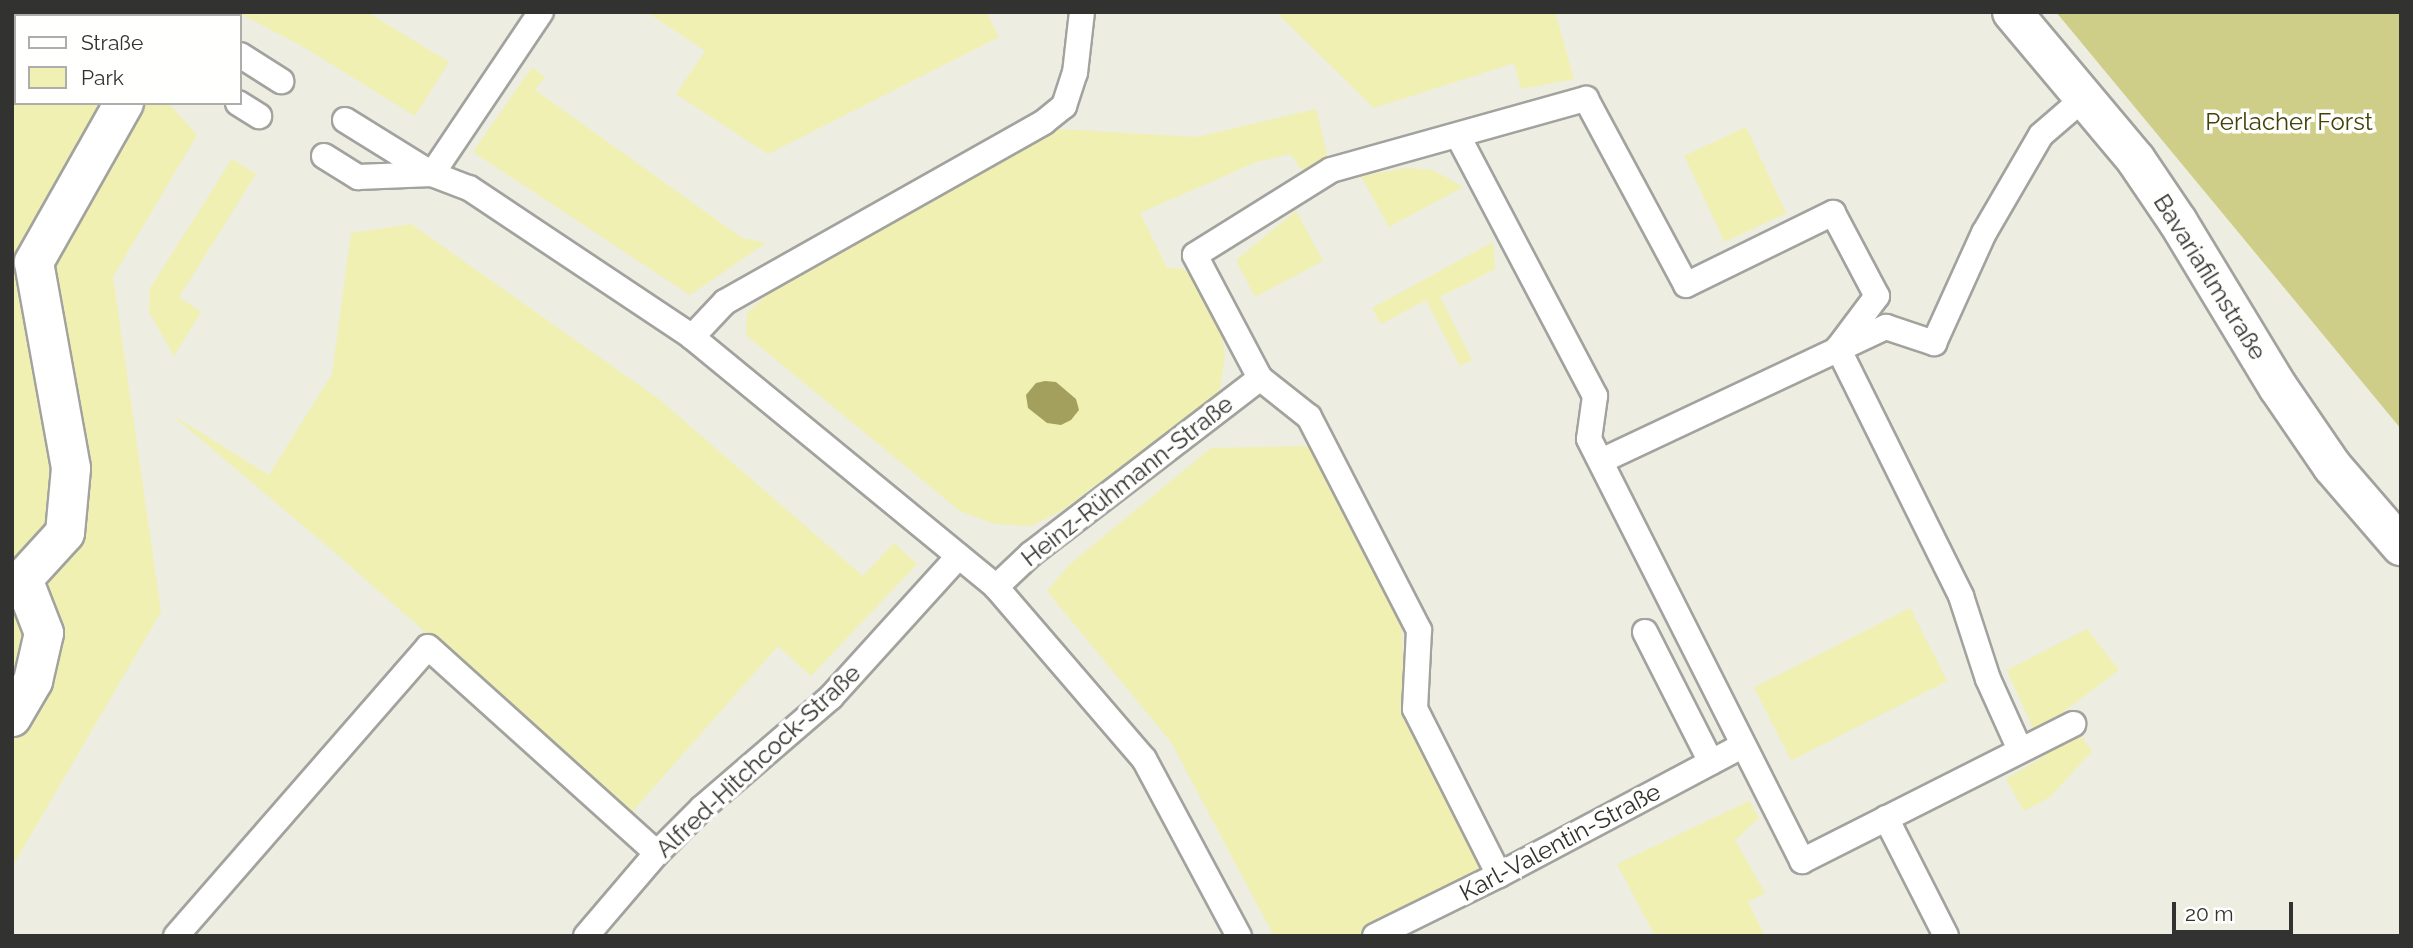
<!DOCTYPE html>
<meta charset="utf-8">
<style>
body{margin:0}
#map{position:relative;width:2413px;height:948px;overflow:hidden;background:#f9f9f5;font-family:Raleway,sans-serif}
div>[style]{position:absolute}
.built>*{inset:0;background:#edede1}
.green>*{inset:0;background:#f0f0b2;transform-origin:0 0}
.forest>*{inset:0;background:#cfce89}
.water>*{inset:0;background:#a2a05c}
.roads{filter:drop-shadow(2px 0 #a2a29e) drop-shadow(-2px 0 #a2a29e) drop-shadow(0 2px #a2a29e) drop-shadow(0 -2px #a2a29e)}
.service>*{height:24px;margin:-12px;padding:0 12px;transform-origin:12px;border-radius:12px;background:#fff}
.minor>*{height:38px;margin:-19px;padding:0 19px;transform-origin:19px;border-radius:19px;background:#fff}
span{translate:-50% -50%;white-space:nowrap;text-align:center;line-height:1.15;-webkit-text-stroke:7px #fffffe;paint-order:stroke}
.park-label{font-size:24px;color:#44420b}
.street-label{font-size:24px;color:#323230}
.frame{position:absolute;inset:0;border:14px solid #323230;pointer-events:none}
.legend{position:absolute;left:14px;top:14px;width:228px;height:91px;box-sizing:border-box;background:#fffffe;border:2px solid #adadac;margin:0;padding:9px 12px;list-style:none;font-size:21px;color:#323230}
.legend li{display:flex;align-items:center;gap:14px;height:35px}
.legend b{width:35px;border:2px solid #adadac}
.scale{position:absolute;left:2172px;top:902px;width:121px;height:32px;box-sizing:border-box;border:4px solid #323230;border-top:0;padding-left:9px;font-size:21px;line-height:24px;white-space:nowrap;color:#323230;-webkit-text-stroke:5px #fffffe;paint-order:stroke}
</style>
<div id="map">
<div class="built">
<i style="clip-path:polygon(evenodd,12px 12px,2056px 12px,2401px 429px,2401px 936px,12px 936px,12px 12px,16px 16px,240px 16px,240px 103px,16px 103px,16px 16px)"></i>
</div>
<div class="green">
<i style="clip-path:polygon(12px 12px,73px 12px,82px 16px,16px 16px,16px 103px,168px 103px,197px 135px,113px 277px,161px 612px,12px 867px)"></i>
<i style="clip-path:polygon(237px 12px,367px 12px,449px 62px,415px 116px,302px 46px)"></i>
<i style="clip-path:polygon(647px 12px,986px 12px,999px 37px,768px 154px,676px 94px,705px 51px)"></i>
<i style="clip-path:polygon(1276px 12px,1555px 12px,1574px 79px,1521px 89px,1514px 63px,1374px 108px)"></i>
<i style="clip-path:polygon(532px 67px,545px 77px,535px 90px,742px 238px,766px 243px,690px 295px,473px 152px)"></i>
<i style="clip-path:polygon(1316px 109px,1328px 159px,1302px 170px,1290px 154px,1256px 162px,1140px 213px,1167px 268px,1182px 269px,1197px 277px,1220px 327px,1225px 356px,1219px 393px,1064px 509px,1031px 526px,995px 524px,960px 511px,746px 335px,747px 313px,770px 292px,1058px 129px,1197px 137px)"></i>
<i style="left:1746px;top:127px;width:95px;height:68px;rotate:65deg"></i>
<i style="clip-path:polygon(232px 159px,256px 174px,179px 297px,201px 312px,174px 356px,149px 312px,150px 288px)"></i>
<i style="clip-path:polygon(1407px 168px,1433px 170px,1463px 187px,1389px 227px,1361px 176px)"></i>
<i style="clip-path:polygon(1296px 211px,1323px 261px,1255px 297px,1236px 260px)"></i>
<i style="clip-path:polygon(411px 224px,660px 400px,863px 576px,894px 543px,917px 564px,811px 676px,778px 646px,631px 813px,333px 551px,171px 414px,269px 475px,332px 374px,351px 233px)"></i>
<i style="clip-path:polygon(1493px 242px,1495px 269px,1440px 297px,1472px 360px,1460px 366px,1426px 300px,1381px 324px,1372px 308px)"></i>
<i style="clip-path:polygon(1314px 446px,1401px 614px,1406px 706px,1491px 872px,1361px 936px,1274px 936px,1171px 742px,1047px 591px,1069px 565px,1211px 448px)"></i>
<i style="left:1910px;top:608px;width:82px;height:175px;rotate:63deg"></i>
<i style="clip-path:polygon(2087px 629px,2119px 670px,2063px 712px,2092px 751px,2050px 797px,2024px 811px,2006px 779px,2045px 756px,2007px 670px)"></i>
<i style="clip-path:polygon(1749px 801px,1759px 818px,1735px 840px,1765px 893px,1748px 902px,1765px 936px,1655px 936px,1617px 864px)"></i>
</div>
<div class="forest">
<i style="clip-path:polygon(2056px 12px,2401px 12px,2401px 429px)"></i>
</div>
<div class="water">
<i style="clip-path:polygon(1045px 381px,1056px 382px,1076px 399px,1079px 410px,1071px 420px,1061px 425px,1047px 423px,1028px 408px,1026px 395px,1036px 383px)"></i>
</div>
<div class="roads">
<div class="service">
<i style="left:240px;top:55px;width:49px;rotate:32.4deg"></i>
<i style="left:238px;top:103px;width:25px;rotate:32deg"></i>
<i style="left:345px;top:120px;width:102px;rotate:31.8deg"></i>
<i style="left:432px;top:174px;width:40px;rotate:21deg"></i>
<i style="left:469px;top:188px;width:268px;rotate:33.7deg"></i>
<i style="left:692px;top:337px;width:394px;rotate:39.4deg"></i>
<i style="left:996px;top:587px;width:227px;rotate:49.3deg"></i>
<i style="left:1144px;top:759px;width:201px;rotate:61.8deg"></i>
<i style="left:1458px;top:136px;width:294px;rotate:62.2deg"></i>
<i style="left:1595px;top:396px;width:43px;rotate:97.9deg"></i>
<i style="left:1589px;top:439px;width:473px;rotate:63.2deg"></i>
<i style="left:1802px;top:861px;width:304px;rotate:-26.8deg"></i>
<i style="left:324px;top:156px;width:40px;rotate:32deg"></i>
<i style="left:358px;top:177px;width:74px;rotate:-2.3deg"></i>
<i style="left:432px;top:174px;width:195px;rotate:-56.1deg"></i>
<i style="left:692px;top:337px;width:48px;rotate:-46.7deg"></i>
<i style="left:725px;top:302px;width:366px;rotate:-29.4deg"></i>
<i style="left:1044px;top:122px;width:26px;rotate:-39deg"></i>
<i style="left:1064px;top:106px;width:35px;rotate:-72deg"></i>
<i style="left:1075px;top:73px;width:61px;rotate:-83.5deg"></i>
<i style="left:1601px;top:461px;width:315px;rotate:-25.2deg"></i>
<i style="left:1886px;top:327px;width:51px;rotate:18.4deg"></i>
<i style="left:1934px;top:343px;width:121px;rotate:-65.6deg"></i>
<i style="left:1984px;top:233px;width:113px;rotate:-59.8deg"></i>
<i style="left:2041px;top:135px;width:58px;rotate:-40.8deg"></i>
<i style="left:996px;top:587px;width:48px;rotate:-43.3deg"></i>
<i style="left:1031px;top:554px;width:289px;rotate:-37.5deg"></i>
<i style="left:1645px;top:632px;width:146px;rotate:63.1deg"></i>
<i style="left:1886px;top:818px;width:132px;rotate:63deg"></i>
<i style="left:1499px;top:875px;width:186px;rotate:-116.8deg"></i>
<i style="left:1415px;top:709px;width:79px;rotate:-87.1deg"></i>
<i style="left:1419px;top:630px;width:240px;rotate:-117.3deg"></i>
<i style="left:1309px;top:417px;width:63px;rotate:-141.5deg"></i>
<i style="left:1260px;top:378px;width:139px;rotate:-117.9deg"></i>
<i style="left:1195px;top:255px;width:160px;rotate:-32deg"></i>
<i style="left:1331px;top:170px;width:265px;rotate:-15.6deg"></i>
<i style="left:1586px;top:99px;width:211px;rotate:61.7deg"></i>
<i style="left:1686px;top:285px;width:164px;rotate:-26.1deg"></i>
<i style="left:1833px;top:213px;width:94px;rotate:62.1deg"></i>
<i style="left:1877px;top:296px;width:65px;rotate:126.9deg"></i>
<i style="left:1838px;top:348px;width:277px;rotate:63.6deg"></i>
<i style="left:1961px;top:596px;width:87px;rotate:72deg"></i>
<i style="left:1988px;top:679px;width:78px;rotate:65.7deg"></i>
<i style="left:176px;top:936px;width:383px;rotate:-48.9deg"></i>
<i style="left:428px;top:647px;width:308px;rotate:42deg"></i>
<i style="left:586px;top:936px;width:109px;rotate:-49.5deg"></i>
<i style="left:657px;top:853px;width:64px;rotate:-45deg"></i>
<i style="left:702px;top:808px;width:170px;rotate:-40.7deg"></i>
<i style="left:831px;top:697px;width:190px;rotate:-47.8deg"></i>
<i style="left:1375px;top:936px;width:138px;rotate:-26.2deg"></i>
<i style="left:1499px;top:875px;width:276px;rotate:-28deg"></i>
</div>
<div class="minor">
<i style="left:152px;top:12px;width:7px;rotate:34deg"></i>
<i style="left:2012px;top:12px;width:193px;rotate:50deg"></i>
<i style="left:2136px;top:160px;width:75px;rotate:55.9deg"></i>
<i style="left:2178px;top:222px;width:193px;rotate:58.8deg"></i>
<i style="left:2278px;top:387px;width:96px;rotate:55.6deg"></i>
<i style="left:2332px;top:466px;width:106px;rotate:49.2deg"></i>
<i style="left:12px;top:717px;width:42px;rotate:-59.7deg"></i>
<i style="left:33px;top:681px;width:49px;rotate:-77.1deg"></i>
<i style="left:44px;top:633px;width:58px;rotate:-111.3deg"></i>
<i style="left:23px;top:579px;width:62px;rotate:-47.6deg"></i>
<i style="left:65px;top:533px;width:65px;rotate:-84.7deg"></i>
<i style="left:71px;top:468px;width:209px;rotate:-100.2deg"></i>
<i style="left:34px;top:262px;width:183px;rotate:-60.5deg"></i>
</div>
</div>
<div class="park-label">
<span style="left:2289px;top:122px">Perlacher Forst</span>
</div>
<div class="street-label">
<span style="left:2210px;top:277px;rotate:58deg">Bavariafilmstraße</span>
<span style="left:1127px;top:481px;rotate:-38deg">Heinz-Rühmann-Straße</span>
<span style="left:758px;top:761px;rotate:-43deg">Alfred-Hitchcock-Straße</span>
<span style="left:1560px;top:842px;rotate:-28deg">Karl-Valentin-Straße</span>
</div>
<div class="frame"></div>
<ul class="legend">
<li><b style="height:9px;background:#fff"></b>Straße</li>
<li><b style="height:19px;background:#f0f0b2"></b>Park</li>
</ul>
<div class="scale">20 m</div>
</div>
